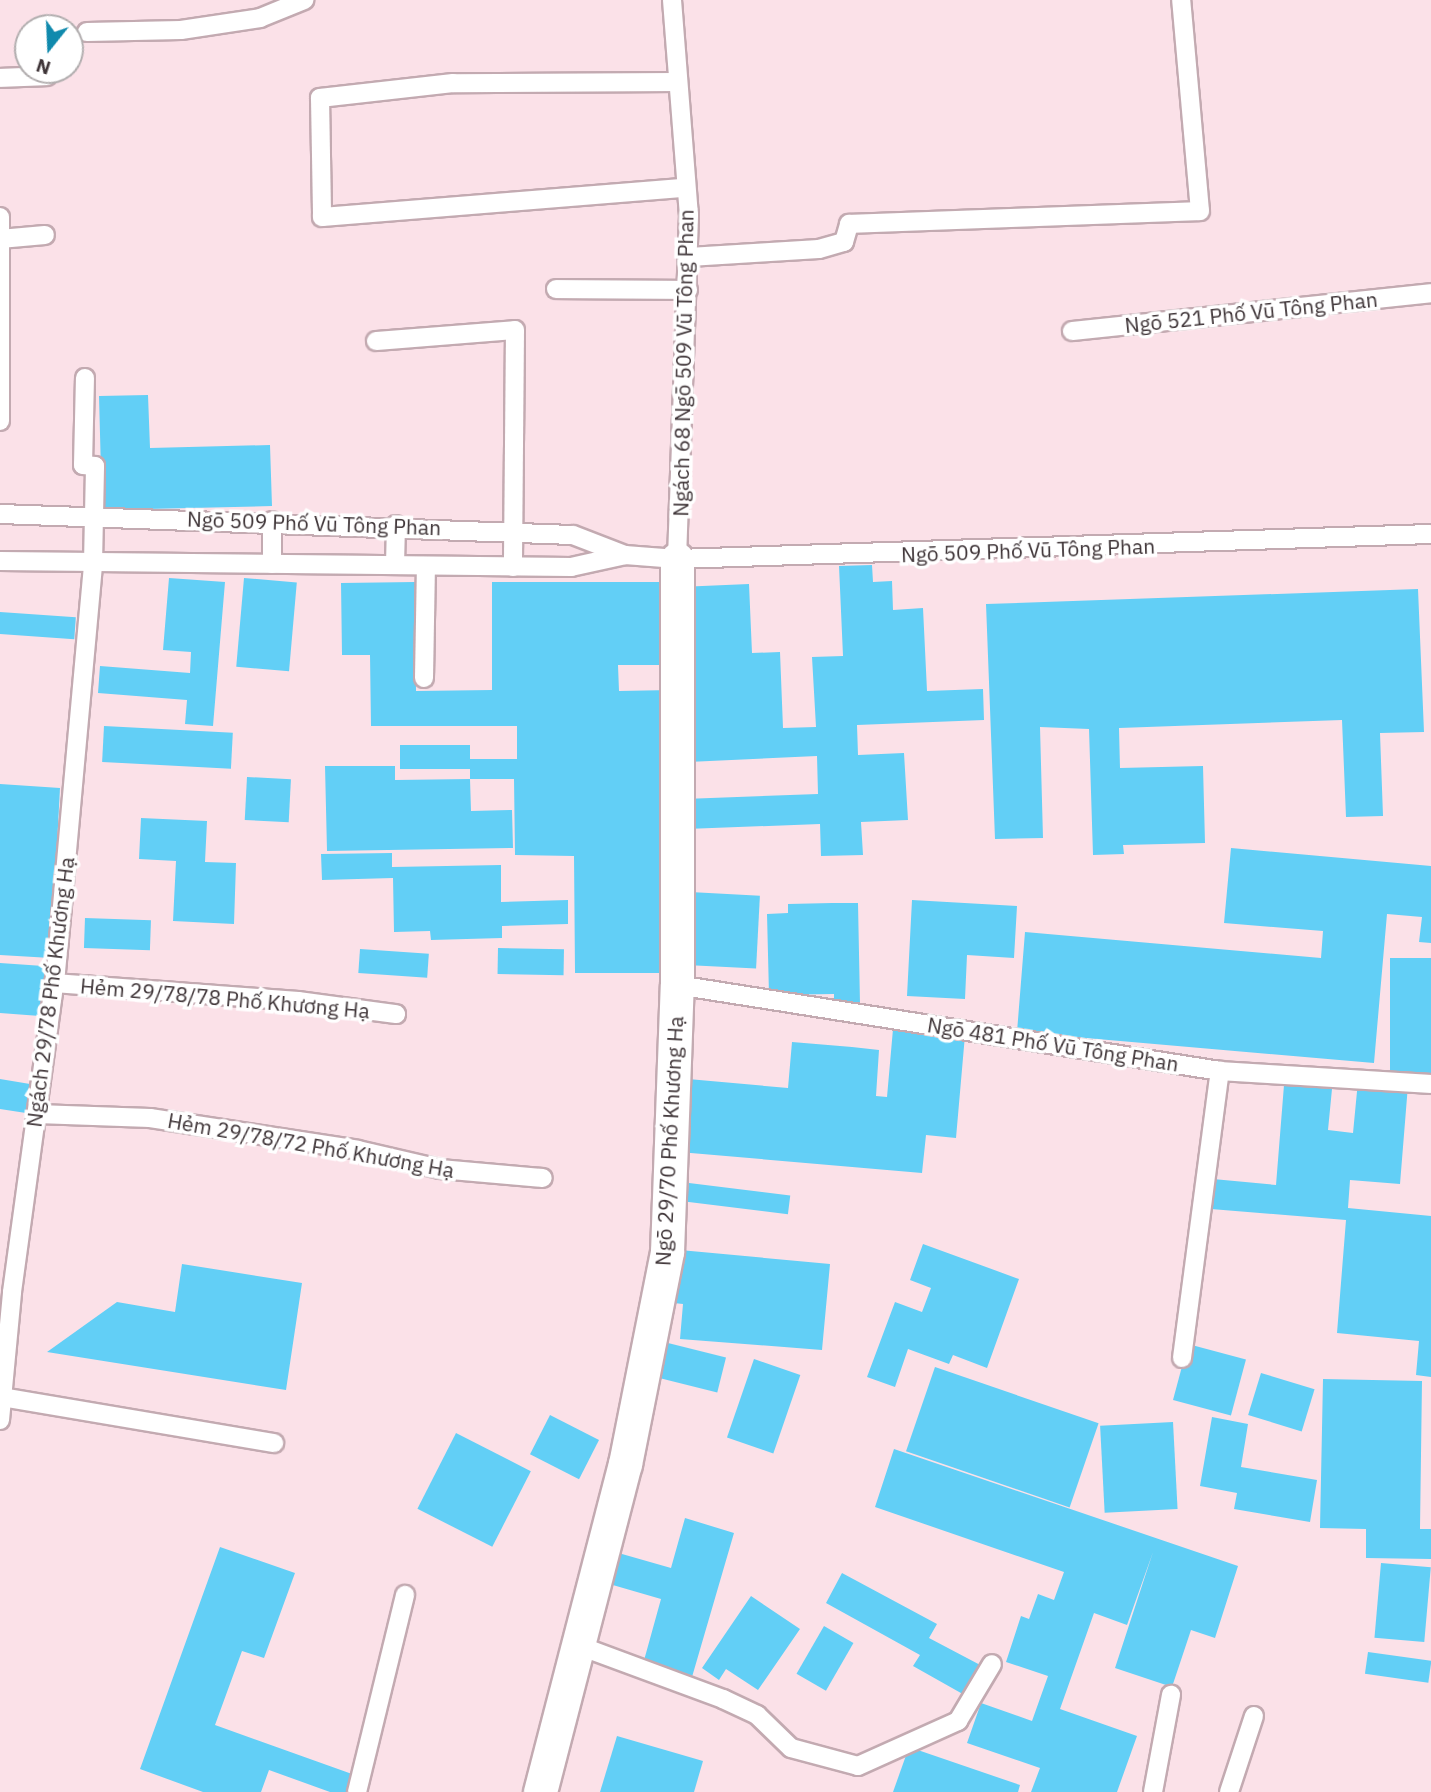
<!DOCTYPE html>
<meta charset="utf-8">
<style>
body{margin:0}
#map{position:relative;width:1431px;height:1792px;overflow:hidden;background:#fbe1e8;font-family:"IBM Plex Sans",sans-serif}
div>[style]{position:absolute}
.building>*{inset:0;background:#62cff6;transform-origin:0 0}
.roads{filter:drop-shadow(2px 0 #c3aab1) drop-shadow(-2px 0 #c3aab1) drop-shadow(0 2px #c3aab1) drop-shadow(0 -2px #c3aab1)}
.service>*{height:18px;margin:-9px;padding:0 9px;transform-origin:9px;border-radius:9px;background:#fff}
.minor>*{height:33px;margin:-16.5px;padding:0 16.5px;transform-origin:16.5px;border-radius:16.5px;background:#fff}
span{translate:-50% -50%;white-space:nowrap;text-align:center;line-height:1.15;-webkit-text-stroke:7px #fff;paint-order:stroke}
.street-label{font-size:21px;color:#3f3538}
.north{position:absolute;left:14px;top:14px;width:70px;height:70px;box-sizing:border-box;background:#fff;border:2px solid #b2aeaf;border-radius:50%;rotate:198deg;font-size:19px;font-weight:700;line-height:28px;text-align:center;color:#3f3538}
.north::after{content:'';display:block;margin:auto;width:24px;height:32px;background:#108aad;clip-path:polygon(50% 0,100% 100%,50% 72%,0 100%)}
</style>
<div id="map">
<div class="building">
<i style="clip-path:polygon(148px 395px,150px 448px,270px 445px,272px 506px,102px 510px,99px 396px)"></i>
<i style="clip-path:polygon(872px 565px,873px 582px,892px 581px,893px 610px,923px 608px,927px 691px,983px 689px,984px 720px,857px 725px,858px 755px,904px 753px,908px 820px,861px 822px,863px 855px,821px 856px,820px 824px,686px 829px,684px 799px,818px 794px,817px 756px,688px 762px,679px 587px,749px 584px,752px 653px,780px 652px,783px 728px,816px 727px,812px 657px,843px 656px,839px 566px)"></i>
<i style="clip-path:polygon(169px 578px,225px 582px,213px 726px,185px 724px,187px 700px,98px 693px,100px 666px,190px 673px,191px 652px,163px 650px)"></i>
<i style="left:244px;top:578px;width:53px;height:89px;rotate:5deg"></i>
<i style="clip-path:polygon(415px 582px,416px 691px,492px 690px,492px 582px,671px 582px,672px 665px,618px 665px,619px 691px,671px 690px,673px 973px,575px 973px,574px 856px,515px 855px,514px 779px,470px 779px,470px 769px,400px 769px,400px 745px,470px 745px,470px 759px,517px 759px,517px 726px,371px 726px,370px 655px,342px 655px,341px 583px)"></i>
<i style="clip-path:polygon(1418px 589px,1424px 732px,1380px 733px,1383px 816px,1346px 817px,1342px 720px,1119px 728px,1120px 768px,1203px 766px,1205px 843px,1123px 845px,1124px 854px,1093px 855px,1089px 729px,1040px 727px,1043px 838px,995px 839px,986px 604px)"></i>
<i style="left:0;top:612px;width:76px;height:22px;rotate:4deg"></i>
<i style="left:104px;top:726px;width:129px;height:36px;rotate:3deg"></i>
<i style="clip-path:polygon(325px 766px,395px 766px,395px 780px,470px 779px,471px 811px,512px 810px,513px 848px,327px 851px)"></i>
<i style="left:247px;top:777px;width:44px;height:43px;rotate:3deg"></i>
<i style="clip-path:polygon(0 784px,60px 788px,51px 958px,0 955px)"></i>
<i style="clip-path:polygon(141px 818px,207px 821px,205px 862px,236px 863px,234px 924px,173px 921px,176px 861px,139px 859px)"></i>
<i style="clip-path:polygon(1231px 848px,1431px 866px,1431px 943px,1419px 942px,1422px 917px,1387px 914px,1374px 1063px,1017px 1032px,1025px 932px,1321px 958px,1323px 931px,1224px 923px)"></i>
<i style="clip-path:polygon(392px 853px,392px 867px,501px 865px,501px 902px,568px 900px,568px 924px,502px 926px,502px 938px,431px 940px,430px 931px,394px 932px,393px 878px,322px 880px,321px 854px)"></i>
<i style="left:690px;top:892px;width:70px;height:73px;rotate:3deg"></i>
<i style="clip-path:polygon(912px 900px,1017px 906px,1014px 958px,967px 955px,965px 999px,907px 996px)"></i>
<i style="clip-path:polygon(832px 903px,858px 903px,860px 1004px,834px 1004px,834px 994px,769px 995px,767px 914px,788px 913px,788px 904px)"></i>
<i style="left:85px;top:918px;width:66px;height:30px;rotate:2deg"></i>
<i style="left:498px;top:948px;width:66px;height:26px;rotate:1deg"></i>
<i style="left:360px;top:949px;width:69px;height:24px;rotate:4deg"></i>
<i style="left:1390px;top:958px;width:41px;height:115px"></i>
<i style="left:0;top:963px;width:47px;height:50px;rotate:4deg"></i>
<i style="clip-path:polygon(893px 1029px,965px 1035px,956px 1138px,926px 1135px,922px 1173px,679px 1152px,688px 1079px,788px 1088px,792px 1042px,852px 1047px,879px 1050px,876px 1096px,887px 1097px)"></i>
<i style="clip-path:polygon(0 1079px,30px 1084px,26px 1113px,0 1109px)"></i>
<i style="clip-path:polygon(1358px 1081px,1408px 1085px,1400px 1184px,1350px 1180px,1348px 1208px,1431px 1216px,1431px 1377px,1416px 1375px,1419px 1341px,1337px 1333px,1346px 1220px,1211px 1209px,1213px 1179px,1276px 1185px,1284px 1085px,1332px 1089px,1328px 1130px,1353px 1133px)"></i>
<i style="left:689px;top:1183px;width:102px;height:19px;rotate:7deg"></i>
<i style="clip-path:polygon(923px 1244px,1019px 1279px,987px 1368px,953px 1355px,949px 1364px,908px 1349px,895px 1387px,867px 1377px,895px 1302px,922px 1312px,931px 1288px,910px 1280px)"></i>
<i style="clip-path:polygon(669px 1249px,830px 1264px,822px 1350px,680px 1339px,683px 1304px,664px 1302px)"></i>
<i style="clip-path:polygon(182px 1264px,302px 1283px,286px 1390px,47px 1352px,117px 1302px,175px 1312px)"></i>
<i style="left:660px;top:1341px;width:68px;height:36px;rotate:14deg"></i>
<i style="left:1188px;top:1344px;width:60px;height:58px;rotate:15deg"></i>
<i style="left:754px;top:1359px;width:49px;height:83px;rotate:19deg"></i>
<i style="left:935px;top:1367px;width:173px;height:89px;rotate:19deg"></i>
<i style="left:1261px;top:1373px;width:56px;height:44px;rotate:17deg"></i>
<i style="clip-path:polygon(1323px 1379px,1422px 1381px,1420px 1529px,1431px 1529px,1431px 1559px,1366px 1558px,1366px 1529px,1320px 1528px)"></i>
<i style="left:550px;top:1415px;width:55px;height:44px;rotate:27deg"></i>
<i style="clip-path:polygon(1212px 1417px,1248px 1424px,1241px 1467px,1317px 1480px,1310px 1522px,1234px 1509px,1237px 1493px,1200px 1486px)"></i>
<i style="left:1173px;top:1422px;width:87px;height:73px;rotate:87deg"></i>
<i style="left:456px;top:1433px;width:84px;height:85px;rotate:27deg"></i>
<i style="clip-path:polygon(894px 1449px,1238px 1566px,1215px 1638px,1191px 1630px,1172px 1687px,1115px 1668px,1153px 1552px,1127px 1625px,1094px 1613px,1060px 1709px,1137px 1736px,1117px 1792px,1031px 1792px,1040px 1768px,967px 1743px,981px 1703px,1032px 1721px,1048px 1676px,1006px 1662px,1021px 1616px,1029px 1619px,1038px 1594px,1054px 1600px,1064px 1572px,875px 1507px)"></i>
<i style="clip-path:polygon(685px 1518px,734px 1533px,692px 1677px,643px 1664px,661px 1599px,599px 1581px,608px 1550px,671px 1568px)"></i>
<i style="clip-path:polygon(220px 1547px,295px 1573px,264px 1658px,242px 1651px,215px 1725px,352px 1774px,346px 1792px,330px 1792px,269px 1770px,261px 1792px,203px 1792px,140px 1769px)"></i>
<i style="left:1381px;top:1563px;width:50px;height:75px;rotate:5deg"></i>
<i style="clip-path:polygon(842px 1573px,937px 1624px,929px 1638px,984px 1667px,968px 1697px,913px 1666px,920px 1655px,826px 1603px)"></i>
<i style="clip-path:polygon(751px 1596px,800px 1629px,758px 1690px,726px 1669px,719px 1680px,702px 1668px)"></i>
<i style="left:824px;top:1626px;width:34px;height:55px;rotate:30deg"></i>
<i style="left:1368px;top:1652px;width:64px;height:22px;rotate:8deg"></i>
<i style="clip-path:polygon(617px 1736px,703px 1761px,694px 1792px,600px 1792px)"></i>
<i style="clip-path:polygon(909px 1747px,1020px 1785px,1018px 1792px,893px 1792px)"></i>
</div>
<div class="roads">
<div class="service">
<i style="left:672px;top:0;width:216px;rotate:85.5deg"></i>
<i style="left:689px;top:215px;width:344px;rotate:92deg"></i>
<i style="left:87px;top:32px;width:94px;rotate:-1.2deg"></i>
<i style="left:181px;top:30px;width:80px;rotate:-8.6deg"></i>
<i style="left:260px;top:18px;width:48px;rotate:-22.2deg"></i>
<i style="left:0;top:78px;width:47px;rotate:-2.4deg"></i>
<i style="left:678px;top:82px;width:225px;rotate:179.7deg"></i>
<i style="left:453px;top:83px;width:134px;rotate:173.6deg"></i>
<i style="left:320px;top:98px;width:119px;rotate:89deg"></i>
<i style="left:322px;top:217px;width:364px;rotate:-4.6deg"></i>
<i style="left:0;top:217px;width:204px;rotate:90deg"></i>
<i style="left:0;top:239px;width:45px;rotate:-5.1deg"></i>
<i style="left:689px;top:257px;width:130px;rotate:-3.5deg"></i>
<i style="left:819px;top:249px;width:26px;rotate:-16deg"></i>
<i style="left:844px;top:242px;width:19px;rotate:-74deg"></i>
<i style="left:849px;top:224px;width:351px;rotate:-2.1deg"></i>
<i style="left:1200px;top:211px;width:212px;rotate:-95.1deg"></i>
<i style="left:556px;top:289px;width:132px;rotate:0.4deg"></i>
<i style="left:1072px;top:331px;width:361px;rotate:-6deg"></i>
<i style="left:376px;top:341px;width:139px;rotate:-4.5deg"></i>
<i style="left:515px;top:330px;width:237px;rotate:90.5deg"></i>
<i style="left:0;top:514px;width:573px;rotate:2.1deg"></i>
<i style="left:573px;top:535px;width:56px;rotate:21deg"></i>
<i style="left:0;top:561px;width:571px;rotate:0.6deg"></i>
<i style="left:571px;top:567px;width:55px;rotate:-12.5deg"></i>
<i style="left:625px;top:555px;width:52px;rotate:4.4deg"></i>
<i style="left:677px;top:559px;width:754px;rotate:-1.9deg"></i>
<i style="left:272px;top:564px;width:43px;rotate:-90deg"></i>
<i style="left:395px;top:565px;width:40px;rotate:-88.6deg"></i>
<i style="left:424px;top:678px;width:112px;rotate:-89deg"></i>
<i style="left:54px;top:983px;width:245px;rotate:4.2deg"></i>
<i style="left:298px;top:1001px;width:99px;rotate:7.6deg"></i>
<i style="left:677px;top:985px;width:550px;rotate:9deg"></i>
<i style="left:1220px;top:1071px;width:211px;rotate:3.5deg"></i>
<i style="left:37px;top:1114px;width:113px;rotate:2deg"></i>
<i style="left:150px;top:1118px;width:210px;rotate:8.7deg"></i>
<i style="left:358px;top:1150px;width:84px;rotate:13deg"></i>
<i style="left:440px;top:1169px;width:103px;rotate:5deg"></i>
<i style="left:1182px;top:1358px;width:290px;rotate:-82.5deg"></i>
<i style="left:2px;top:1397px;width:276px;rotate:9.6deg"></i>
<i style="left:0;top:1420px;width:129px;rotate:-84.6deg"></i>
<i style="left:12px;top:1292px;width:323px;rotate:-82.2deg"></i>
<i style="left:56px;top:972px;width:411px;rotate:-84.8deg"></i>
<i style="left:93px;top:563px;width:97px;rotate:-88.8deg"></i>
<i style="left:95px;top:466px;width:12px;rotate:-175deg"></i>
<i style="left:83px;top:465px;width:87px;rotate:-88.7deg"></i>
<i style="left:580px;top:1646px;width:153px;rotate:20.3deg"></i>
<i style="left:723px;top:1699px;width:38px;rotate:25deg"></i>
<i style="left:757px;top:1715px;width:47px;rotate:44.1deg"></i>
<i style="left:791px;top:1748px;width:69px;rotate:15deg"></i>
<i style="left:858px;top:1766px;width:110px;rotate:-24.2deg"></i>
<i style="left:958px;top:1721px;width:66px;rotate:-59.2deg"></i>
<i style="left:357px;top:1792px;width:203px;rotate:-76.3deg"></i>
<i style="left:1153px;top:1792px;width:99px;rotate:-79.5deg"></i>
<i style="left:1229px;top:1792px;width:80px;rotate:-71.8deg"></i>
</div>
<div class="minor">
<i style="left:540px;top:1792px;width:339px;rotate:-75.5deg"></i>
<i style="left:625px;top:1464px;width:216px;rotate:-78.8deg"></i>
<i style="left:667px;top:1252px;width:267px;rotate:-87.9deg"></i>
<i style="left:677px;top:985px;width:426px;rotate:-90deg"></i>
</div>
</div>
<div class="street-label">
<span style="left:1251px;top:312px;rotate:-6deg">Ngõ 521 Phố Vũ Tông Phan</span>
<span style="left:683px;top:363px;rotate:-89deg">Ngách 68 Ngõ 509 Vũ Tông Phan</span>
<span style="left:314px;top:523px;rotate:2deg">Ngõ 509 Phố Vũ Tông Phan</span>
<span style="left:1028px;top:550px;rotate:-2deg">Ngõ 509 Phố Vũ Tông Phan</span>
<span style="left:50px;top:992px;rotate:-83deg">Ngách 29/78 Phố Khương Hạ</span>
<span style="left:225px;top:998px;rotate:5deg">Hẻm 29/78/78 Phố Khương Hạ</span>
<span style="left:1053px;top:1044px;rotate:9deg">Ngõ 481 Phố Vũ Tông Phan</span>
<span style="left:669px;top:1141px;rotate:-87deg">Ngõ 29/70 Phố Khương Hạ</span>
<span style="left:311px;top:1145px;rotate:10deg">Hẻm 29/78/72 Phố Khương Hạ</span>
</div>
<div class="north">N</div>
</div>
